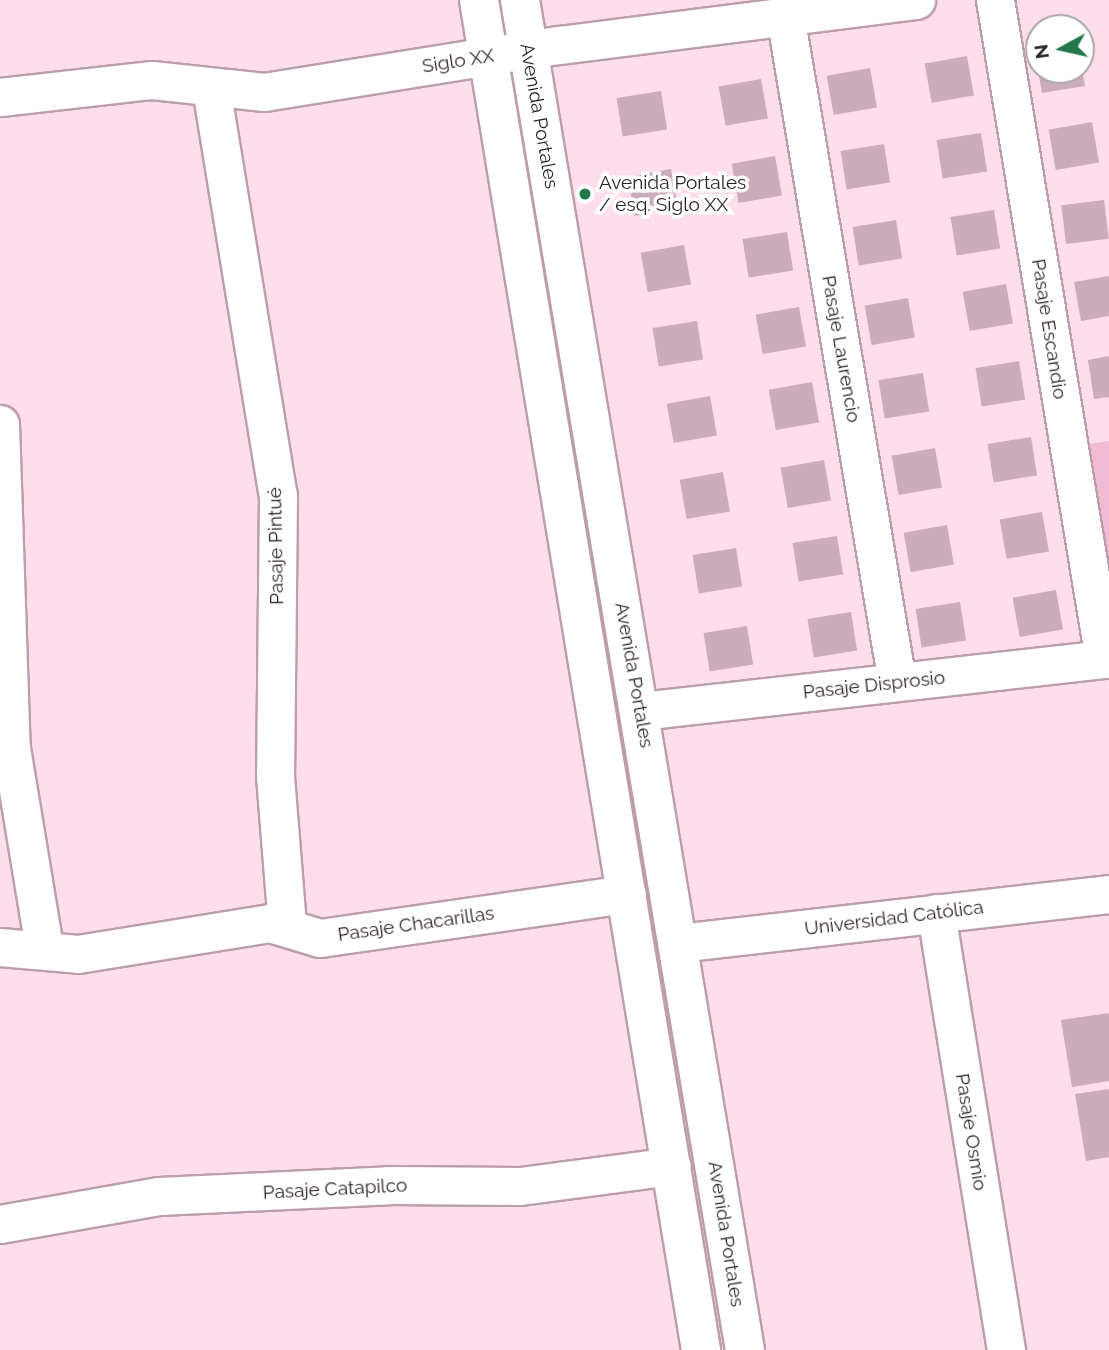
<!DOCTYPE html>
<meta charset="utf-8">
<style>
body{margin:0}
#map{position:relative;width:1109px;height:1350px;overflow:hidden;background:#fedeec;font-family:Raleway,sans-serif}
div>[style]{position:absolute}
.green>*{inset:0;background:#f1bbd4}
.building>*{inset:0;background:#cbacba;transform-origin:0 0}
.roads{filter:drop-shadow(2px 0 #bb9dab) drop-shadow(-2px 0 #bb9dab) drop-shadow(0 2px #bb9dab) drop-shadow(0 -2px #bb9dab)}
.minor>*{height:37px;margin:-18.5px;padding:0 18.5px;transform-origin:18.5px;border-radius:18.5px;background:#fff}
.secondary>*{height:38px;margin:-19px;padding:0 19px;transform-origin:19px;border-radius:19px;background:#fff}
.dots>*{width:19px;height:19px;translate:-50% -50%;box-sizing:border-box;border:4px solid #fff;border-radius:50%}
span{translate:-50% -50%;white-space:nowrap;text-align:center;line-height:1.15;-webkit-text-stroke:7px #fff;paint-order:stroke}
.street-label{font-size:19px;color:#2a1f24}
.poi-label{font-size:19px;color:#2a1f24}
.left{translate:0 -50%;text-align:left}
.north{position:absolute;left:1025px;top:14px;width:70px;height:70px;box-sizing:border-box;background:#fff;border:2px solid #aaa5a7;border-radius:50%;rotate:262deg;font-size:19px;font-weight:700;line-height:28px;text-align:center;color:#2a1f24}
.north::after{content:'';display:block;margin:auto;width:24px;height:32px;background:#22784b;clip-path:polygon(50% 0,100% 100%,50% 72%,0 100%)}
</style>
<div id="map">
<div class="green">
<i style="clip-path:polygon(1109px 441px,1109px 577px,1089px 444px)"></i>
</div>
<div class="building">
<i style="left:967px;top:56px;width:40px;height:43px;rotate:80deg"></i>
<i style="left:870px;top:68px;width:40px;height:44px;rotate:80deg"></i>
<i style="clip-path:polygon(1038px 70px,1082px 70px,1085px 86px,1042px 93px)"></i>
<i style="left:761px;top:79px;width:40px;height:43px;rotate:80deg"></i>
<i style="left:661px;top:91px;width:39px;height:45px;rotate:81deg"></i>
<i style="left:1092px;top:122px;width:41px;height:44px;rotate:80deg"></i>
<i style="left:981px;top:133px;width:39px;height:45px;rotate:81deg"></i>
<i style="left:884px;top:144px;width:39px;height:44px;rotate:81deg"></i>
<i style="left:775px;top:156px;width:40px;height:44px;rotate:80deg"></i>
<i style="left:671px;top:169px;width:40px;height:44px;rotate:80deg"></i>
<i style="left:1104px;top:200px;width:39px;height:43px;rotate:83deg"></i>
<i style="left:994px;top:210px;width:39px;height:44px;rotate:81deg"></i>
<i style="left:896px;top:220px;width:39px;height:44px;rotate:81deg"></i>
<i style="left:787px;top:232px;width:39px;height:45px;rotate:81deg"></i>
<i style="left:684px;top:245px;width:40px;height:44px;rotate:80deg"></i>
<i style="clip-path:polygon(1109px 276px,1109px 316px,1081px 321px,1074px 282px)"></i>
<i style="left:1006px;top:284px;width:40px;height:44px;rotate:80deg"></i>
<i style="left:908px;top:298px;width:40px;height:44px;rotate:80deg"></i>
<i style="left:799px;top:307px;width:40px;height:44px;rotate:80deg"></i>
<i style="left:697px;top:321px;width:39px;height:45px;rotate:81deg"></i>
<i style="clip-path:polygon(1109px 356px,1109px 397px,1094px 399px,1088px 360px)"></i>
<i style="left:1019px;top:361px;width:39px;height:44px;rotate:81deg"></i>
<i style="left:923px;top:373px;width:39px;height:45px;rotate:81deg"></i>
<i style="left:812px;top:382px;width:41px;height:44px;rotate:80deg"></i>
<i style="left:710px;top:396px;width:40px;height:44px;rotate:80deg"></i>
<i style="left:1031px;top:437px;width:39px;height:44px;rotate:81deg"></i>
<i style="left:935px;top:448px;width:40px;height:44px;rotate:80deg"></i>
<i style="left:824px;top:460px;width:41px;height:44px;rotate:80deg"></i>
<i style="left:723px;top:472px;width:40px;height:44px;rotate:80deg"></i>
<i style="left:1042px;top:512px;width:40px;height:43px;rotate:80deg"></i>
<i style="left:947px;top:525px;width:40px;height:44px;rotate:80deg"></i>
<i style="left:837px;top:536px;width:39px;height:45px;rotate:81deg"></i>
<i style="left:736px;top:548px;width:39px;height:44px;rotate:81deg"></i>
<i style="left:1056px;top:590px;width:40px;height:44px;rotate:80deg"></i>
<i style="left:960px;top:602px;width:39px;height:45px;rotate:81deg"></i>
<i style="left:851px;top:612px;width:39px;height:44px;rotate:81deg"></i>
<i style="left:747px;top:626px;width:39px;height:44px;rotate:81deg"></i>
<i style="clip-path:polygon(1109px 1013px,1109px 1081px,1072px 1087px,1061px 1020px)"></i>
<i style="clip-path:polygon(1109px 1089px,1109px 1157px,1086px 1161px,1075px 1094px)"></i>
</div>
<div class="roads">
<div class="minor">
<i style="left:995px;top:0;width:668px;rotate:80.61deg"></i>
<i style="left:785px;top:15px;width:676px;rotate:80.47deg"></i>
<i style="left:211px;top:88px;width:412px;rotate:80.7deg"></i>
<i style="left:278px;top:495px;width:281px;rotate:90.6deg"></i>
<i style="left:275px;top:776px;width:150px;rotate:85.4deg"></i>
<i style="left:0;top:97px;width:153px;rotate:-6.4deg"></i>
<i style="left:152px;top:80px;width:113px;rotate:6.1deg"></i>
<i style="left:264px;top:92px;width:299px;rotate:-9.1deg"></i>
<i style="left:559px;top:45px;width:360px;rotate:-7.2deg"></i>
<i style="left:0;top:424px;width:324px;rotate:88.1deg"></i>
<i style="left:11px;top:748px;width:203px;rotate:80.6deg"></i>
<i style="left:640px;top:711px;width:472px;rotate:-6.4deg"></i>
<i style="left:936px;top:913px;width:443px;rotate:80.9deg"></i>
<i style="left:678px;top:943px;width:434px;rotate:-6.5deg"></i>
<i style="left:0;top:947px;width:78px;rotate:5.1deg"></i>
<i style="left:78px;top:954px;width:194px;rotate:-9.2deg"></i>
<i style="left:270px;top:923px;width:52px;rotate:16.7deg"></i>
<i style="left:320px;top:938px;width:310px;rotate:-8.2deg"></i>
<i style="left:0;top:1224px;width:161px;rotate:-10deg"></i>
<i style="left:159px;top:1196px;width:230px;rotate:-2.7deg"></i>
<i style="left:389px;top:1185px;width:131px;rotate:0.4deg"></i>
<i style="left:520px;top:1186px;width:153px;rotate:-7.5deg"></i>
</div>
<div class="secondary">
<i style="left:479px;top:0;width:1368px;rotate:80.66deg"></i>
<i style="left:520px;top:0;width:1369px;rotate:80.54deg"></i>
</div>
</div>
<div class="dots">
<i style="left:585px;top:194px;background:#22784b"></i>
</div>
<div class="street-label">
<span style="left:458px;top:61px;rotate:-9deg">Siglo XX</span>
<span style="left:539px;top:116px;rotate:80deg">Avenida Portales</span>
<span style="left:1049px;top:329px;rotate:81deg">Pasaje Escandio</span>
<span style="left:841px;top:349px;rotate:80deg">Pasaje Laurencio</span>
<span style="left:276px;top:546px;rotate:-91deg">Pasaje Pintué</span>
<span style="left:634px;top:675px;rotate:80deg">Avenida Portales</span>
<span style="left:874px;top:685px;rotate:-6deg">Pasaje Disprosio</span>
<span style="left:894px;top:918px;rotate:-7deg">Universidad Católica</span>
<span style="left:416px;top:924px;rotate:-8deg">Pasaje Chacarillas</span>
<span style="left:971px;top:1132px;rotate:81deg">Pasaje Osmio</span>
<span style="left:335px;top:1189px;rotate:-3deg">Pasaje Catapilco</span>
<span style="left:726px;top:1234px;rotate:81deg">Avenida Portales</span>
</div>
<div class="poi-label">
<span class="left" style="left:599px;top:194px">Avenida Portales<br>/ esq. Siglo XX</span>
</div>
<div class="north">N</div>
</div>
